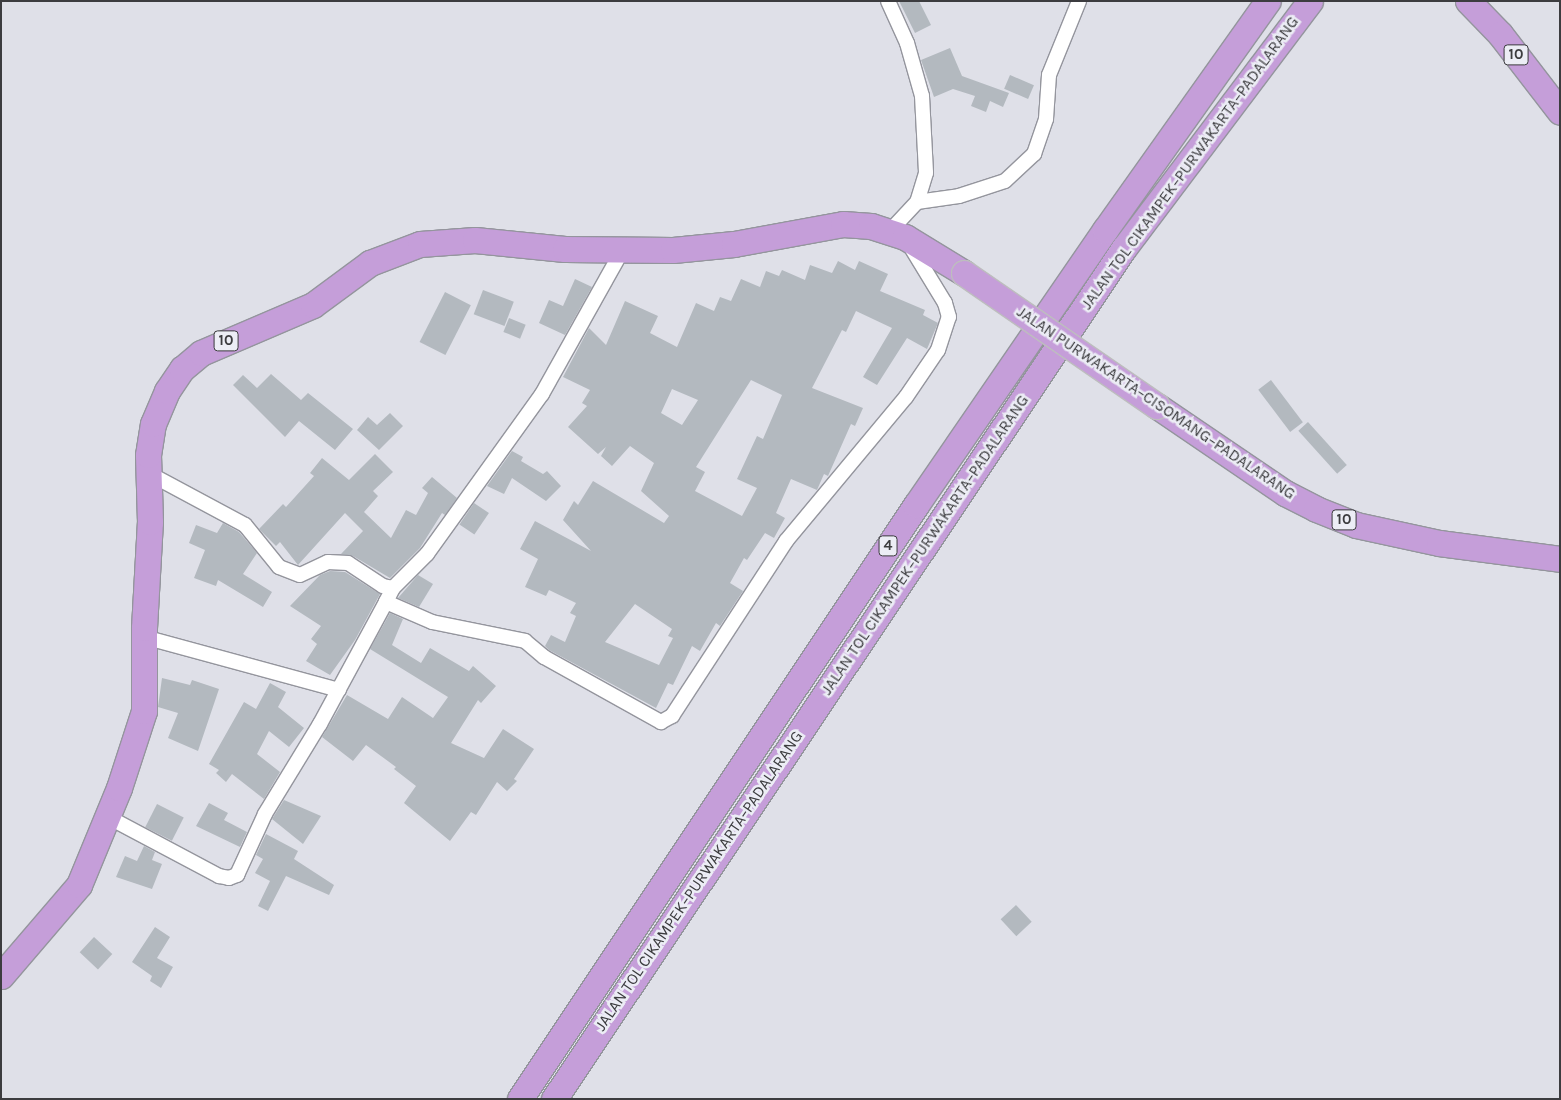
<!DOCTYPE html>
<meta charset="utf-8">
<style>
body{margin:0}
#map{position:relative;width:1561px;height:1100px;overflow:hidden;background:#dfe0e8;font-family:Karla,sans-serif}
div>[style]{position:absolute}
.building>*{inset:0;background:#b3b9bf;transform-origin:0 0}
.roads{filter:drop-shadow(1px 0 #94959d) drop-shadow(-1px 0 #94959d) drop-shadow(0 1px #94959d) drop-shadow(0 -1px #94959d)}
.street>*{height:14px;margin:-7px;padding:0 7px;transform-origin:7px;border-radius:7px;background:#fff}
.highway>*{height:25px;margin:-12.5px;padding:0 12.5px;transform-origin:12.5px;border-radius:12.5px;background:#c59ed9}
.bridges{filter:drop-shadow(1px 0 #bdbdbe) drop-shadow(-1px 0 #bdbdbe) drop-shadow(0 1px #bdbdbe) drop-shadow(0 -1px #bdbdbe)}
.highway-bridge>*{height:25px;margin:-12.5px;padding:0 12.5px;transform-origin:12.5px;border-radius:12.5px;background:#c59ed9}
span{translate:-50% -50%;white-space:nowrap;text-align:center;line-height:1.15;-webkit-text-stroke:5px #ecedf5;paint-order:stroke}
.shield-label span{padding:1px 4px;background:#ecedf5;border:1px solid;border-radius:4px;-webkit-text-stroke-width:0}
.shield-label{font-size:15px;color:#3c3c3f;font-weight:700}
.street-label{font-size:16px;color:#3c3c3f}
.frame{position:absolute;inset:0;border:2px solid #3c3c3f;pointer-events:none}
</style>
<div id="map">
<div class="building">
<i style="clip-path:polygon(899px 1px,919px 1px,931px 25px,915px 33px)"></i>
<i style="clip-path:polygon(950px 48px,962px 76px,1009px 93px,1003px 107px,990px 101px,986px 112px,971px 106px,975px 96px,953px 89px,934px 97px,921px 60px)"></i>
<i style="left:1010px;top:75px;width:26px;height:15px;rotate:23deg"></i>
<i style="clip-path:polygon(evenodd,838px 261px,855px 270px,859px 261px,888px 274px,880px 291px,925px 310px,923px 315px,938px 323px,927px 349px,907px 338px,877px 385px,863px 377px,892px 328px,856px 311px,846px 332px,842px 330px,812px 388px,863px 408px,855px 426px,851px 424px,828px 476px,824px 474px,817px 490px,791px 479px,776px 513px,785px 518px,774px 538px,765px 533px,747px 560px,744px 558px,730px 583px,743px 591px,720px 626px,716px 623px,700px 651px,692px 646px,673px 685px,668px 683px,656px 708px,549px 650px,545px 646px,551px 635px,565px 642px,576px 616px,570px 613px,576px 603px,549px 590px,546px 596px,525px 587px,538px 559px,520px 549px,535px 521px,591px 551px,563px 520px,574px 501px,578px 505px,593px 481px,664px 523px,669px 516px,641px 491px,654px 463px,630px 446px,612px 466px,601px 456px,606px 447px,598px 454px,568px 427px,587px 406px,582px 403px,590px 390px,563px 377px,589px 328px,606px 345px,625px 301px,658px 316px,650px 333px,677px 347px,696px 303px,714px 311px,720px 297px,731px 301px,741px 279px,760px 287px,766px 271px,779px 276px,782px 270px,805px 280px,810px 265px,832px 273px,838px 261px,751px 380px,782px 395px,763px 439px,757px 436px,737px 479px,757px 488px,742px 516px,695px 491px,705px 472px,696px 467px,751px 380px,838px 261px,672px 389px,698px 400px,682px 425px,661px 413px,672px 389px,838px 261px,635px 604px,672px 629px,668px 636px,673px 638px,659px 665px,605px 642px,635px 604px)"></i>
<i style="clip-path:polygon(575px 279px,592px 287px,565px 335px,539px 323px,549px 300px,563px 306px)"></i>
<i style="left:483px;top:290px;width:33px;height:26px;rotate:21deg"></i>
<i style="left:445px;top:292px;width:29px;height:56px;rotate:27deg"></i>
<i style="left:509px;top:318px;width:18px;height:15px;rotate:22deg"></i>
<i style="clip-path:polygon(271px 374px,301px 400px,308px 393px,353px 429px,335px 450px,299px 421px,285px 437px,233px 385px,243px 375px,257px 388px)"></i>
<i style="left:1271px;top:380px;width:53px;height:16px;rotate:53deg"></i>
<i style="clip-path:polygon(390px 413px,403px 426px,379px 450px,357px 430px,368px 417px,377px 425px)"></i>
<i style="left:1308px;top:422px;width:58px;height:13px;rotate:48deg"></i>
<i style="clip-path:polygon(512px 451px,523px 457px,521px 461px,543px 474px,547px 471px,561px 486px,546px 501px,512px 478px,504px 494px,487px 486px)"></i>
<i style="clip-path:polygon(375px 454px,393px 472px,373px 491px,378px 496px,364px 512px,391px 538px,406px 510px,416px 515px,428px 493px,422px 488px,432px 477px,457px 498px,445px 515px,442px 513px,420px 548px,390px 578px,353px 556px,341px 554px,363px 531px,345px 513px,298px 565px,280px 542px,276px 546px,259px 529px,283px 504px,286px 507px,314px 476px,310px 473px,322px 458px,349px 480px)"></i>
<i style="left:474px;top:503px;width:18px;height:26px;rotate:34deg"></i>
<i style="clip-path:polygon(223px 523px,239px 532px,257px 553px,243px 574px,272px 592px,263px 607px,218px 580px,216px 586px,194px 578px,205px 550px,189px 543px,196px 525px,217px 533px)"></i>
<i style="clip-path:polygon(330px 571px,345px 572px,380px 594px,355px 640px,330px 675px,306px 661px,317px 644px,311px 639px,321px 626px,290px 606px,320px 575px)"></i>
<i style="clip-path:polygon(418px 575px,433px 584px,419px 607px,398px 598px)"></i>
<i style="clip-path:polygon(390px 613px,403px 619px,392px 645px,421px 663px,430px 648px,469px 671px,473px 666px,496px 686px,481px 703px,478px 700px,451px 743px,484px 758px,503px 729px,534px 749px,514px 779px,517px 781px,507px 791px,497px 782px,476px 815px,471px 812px,450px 841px,404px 803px,416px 786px,394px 769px,396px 767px,366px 745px,353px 761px,322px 737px,347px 695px,388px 719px,402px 697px,433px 718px,448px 697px,370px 649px)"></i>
<i style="clip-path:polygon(162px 678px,190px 685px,192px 680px,219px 689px,198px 751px,168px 738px,178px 713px,158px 707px)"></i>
<i style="clip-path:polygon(270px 683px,286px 692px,278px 707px,304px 728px,289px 747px,269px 731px,257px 754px,280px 772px,264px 799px,232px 774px,226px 782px,216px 773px,219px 770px,209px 764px,244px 702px,256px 709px)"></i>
<i style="clip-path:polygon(284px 800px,321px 816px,303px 844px,272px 819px)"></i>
<i style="clip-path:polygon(209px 803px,228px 813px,224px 820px,247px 832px,240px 847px,196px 826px)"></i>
<i style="left:157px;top:804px;width:30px;height:26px;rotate:27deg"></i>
<i style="clip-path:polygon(266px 834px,298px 851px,294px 859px,334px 885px,329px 895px,286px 876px,268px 911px,258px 906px,270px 881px,255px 873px,263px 859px,256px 855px)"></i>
<i style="clip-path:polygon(144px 846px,155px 852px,152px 860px,162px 864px,152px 889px,116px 877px,125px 856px,137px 861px)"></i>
<i style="left:1016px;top:905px;width:23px;height:21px;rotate:47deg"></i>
<i style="clip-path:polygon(155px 927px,170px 937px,157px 958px,173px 967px,161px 988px,150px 981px,152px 976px,132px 962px)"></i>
<i style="left:94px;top:937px;width:25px;height:21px;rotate:43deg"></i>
</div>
<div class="roads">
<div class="street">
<i style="left:888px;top:1px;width:46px;rotate:65.7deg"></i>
<i style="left:907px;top:43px;width:55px;rotate:74.2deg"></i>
<i style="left:922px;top:96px;width:77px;rotate:87deg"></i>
<i style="left:926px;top:173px;width:30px;rotate:107deg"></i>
<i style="left:917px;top:202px;width:40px;rotate:133deg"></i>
<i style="left:917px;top:202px;width:42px;rotate:-8.1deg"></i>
<i style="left:959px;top:196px;width:48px;rotate:-18.1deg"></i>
<i style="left:1005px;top:181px;width:40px;rotate:-43deg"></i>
<i style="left:1034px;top:154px;width:37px;rotate:-71deg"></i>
<i style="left:1046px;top:119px;width:44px;rotate:-86.1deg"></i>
<i style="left:1049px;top:75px;width:80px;rotate:-67.9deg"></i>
<i style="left:148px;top:473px;width:110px;rotate:28.2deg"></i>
<i style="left:245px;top:525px;width:54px;rotate:51deg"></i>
<i style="left:279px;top:567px;width:22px;rotate:21deg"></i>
<i style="left:300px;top:575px;width:31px;rotate:-25deg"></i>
<i style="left:328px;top:562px;width:20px;rotate:3deg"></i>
<i style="left:348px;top:563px;width:42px;rotate:33.3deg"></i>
<i style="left:383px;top:586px;width:10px;rotate:11deg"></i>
<i style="left:393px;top:588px;width:16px;rotate:117deg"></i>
<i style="left:386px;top:602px;width:50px;rotate:23.5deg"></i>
<i style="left:432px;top:622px;width:95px;rotate:11.5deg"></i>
<i style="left:525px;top:641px;width:25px;rotate:40deg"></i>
<i style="left:544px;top:657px;width:134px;rotate:29.1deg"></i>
<i style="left:661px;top:722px;width:13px;rotate:-29deg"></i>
<i style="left:672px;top:716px;width:209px;rotate:-56.9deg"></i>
<i style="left:786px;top:541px;width:187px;rotate:-50.2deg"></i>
<i style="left:906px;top:397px;width:57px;rotate:-55.8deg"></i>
<i style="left:938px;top:350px;width:35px;rotate:-72deg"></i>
<i style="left:949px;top:317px;width:15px;rotate:-106deg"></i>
<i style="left:945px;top:303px;width:69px;rotate:-121.4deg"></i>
<i style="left:393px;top:588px;width:48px;rotate:-45deg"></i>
<i style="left:427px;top:554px;width:197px;rotate:-54.3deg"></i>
<i style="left:542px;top:394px;width:164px;rotate:-60.8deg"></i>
<i style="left:144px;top:637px;width:202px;rotate:15.2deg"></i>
<i style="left:108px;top:817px;width:126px;rotate:28deg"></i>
<i style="left:219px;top:876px;width:10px;rotate:11deg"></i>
<i style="left:229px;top:878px;width:9px;rotate:-21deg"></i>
<i style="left:237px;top:875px;width:67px;rotate:-65.3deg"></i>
<i style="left:265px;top:814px;width:105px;rotate:-58.6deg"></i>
<i style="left:320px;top:724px;width:139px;rotate:-61.6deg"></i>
</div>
<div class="highway">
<i style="left:1468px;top:1px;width:46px;rotate:45.9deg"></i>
<i style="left:1500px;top:34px;width:98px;rotate:52.4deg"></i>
<i style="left:1157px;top:406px;width:155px;rotate:34.2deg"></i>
<i style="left:1285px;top:493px;width:35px;rotate:27deg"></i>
<i style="left:1316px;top:509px;width:43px;rotate:21.8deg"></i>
<i style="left:1356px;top:525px;width:85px;rotate:12.2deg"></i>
<i style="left:1439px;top:543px;width:122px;rotate:7.5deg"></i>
<i style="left:1px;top:976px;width:120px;rotate:-49.4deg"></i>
<i style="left:79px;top:885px;width:105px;rotate:-67.6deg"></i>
<i style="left:119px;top:788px;width:81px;rotate:-72deg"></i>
<i style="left:144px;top:711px;width:83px;rotate:-90deg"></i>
<i style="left:144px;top:628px;width:106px;rotate:-86.8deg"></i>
<i style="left:150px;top:522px;width:67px;rotate:-91.7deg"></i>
<i style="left:148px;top:455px;width:31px;rotate:-81deg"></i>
<i style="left:153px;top:424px;width:36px;rotate:-67deg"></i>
<i style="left:167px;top:391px;width:27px;rotate:-56deg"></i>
<i style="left:182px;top:369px;width:25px;rotate:-40deg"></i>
<i style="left:201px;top:353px;width:122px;rotate:-23.2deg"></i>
<i style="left:313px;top:305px;width:71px;rotate:-36.4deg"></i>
<i style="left:370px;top:263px;width:53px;rotate:-20.8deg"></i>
<i style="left:420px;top:244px;width:55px;rotate:-4.2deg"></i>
<i style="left:475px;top:240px;width:90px;rotate:5.7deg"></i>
<i style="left:565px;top:249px;width:108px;rotate:0.5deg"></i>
<i style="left:673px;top:250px;width:61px;rotate:-5.6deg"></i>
<i style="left:734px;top:244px;width:111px;rotate:-10.4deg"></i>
<i style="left:843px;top:224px;width:28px;rotate:4deg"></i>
<i style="left:871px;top:226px;width:36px;rotate:18deg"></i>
<i style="left:905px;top:237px;width:69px;rotate:31.4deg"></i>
<i style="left:520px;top:1099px;width:714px;rotate:-56.31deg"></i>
<i style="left:916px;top:505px;width:334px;rotate:-55.5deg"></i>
<i style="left:1105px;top:230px;width:281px;rotate:-54.6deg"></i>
<i style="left:554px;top:1099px;width:1024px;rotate:-56.19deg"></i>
<i style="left:1124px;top:248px;width:309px;rotate:-53deg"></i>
</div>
</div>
<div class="bridges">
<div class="highway-bridge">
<i style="left:964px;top:273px;width:234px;rotate:34.6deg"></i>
</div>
</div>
<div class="shield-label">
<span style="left:1516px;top:55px">10</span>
<span style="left:226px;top:341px">10</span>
<span style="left:1344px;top:520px">10</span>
<span style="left:888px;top:546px">4</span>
</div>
<div class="street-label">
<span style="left:1190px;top:163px;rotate:-54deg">JALAN TOL CIKAMPEK–PURWAKARTA–PADALARANG</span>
<span style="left:1156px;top:403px;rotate:34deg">JALAN PURWAKARTA–CISOMANG–PADALARANG</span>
<span style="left:925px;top:545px;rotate:-56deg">JALAN TOL CIKAMPEK–PURWAKARTA–PADALARANG</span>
<span style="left:699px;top:881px;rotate:-56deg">JALAN TOL CIKAMPEK–PURWAKARTA–PADALARANG</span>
</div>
<div class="frame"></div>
</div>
